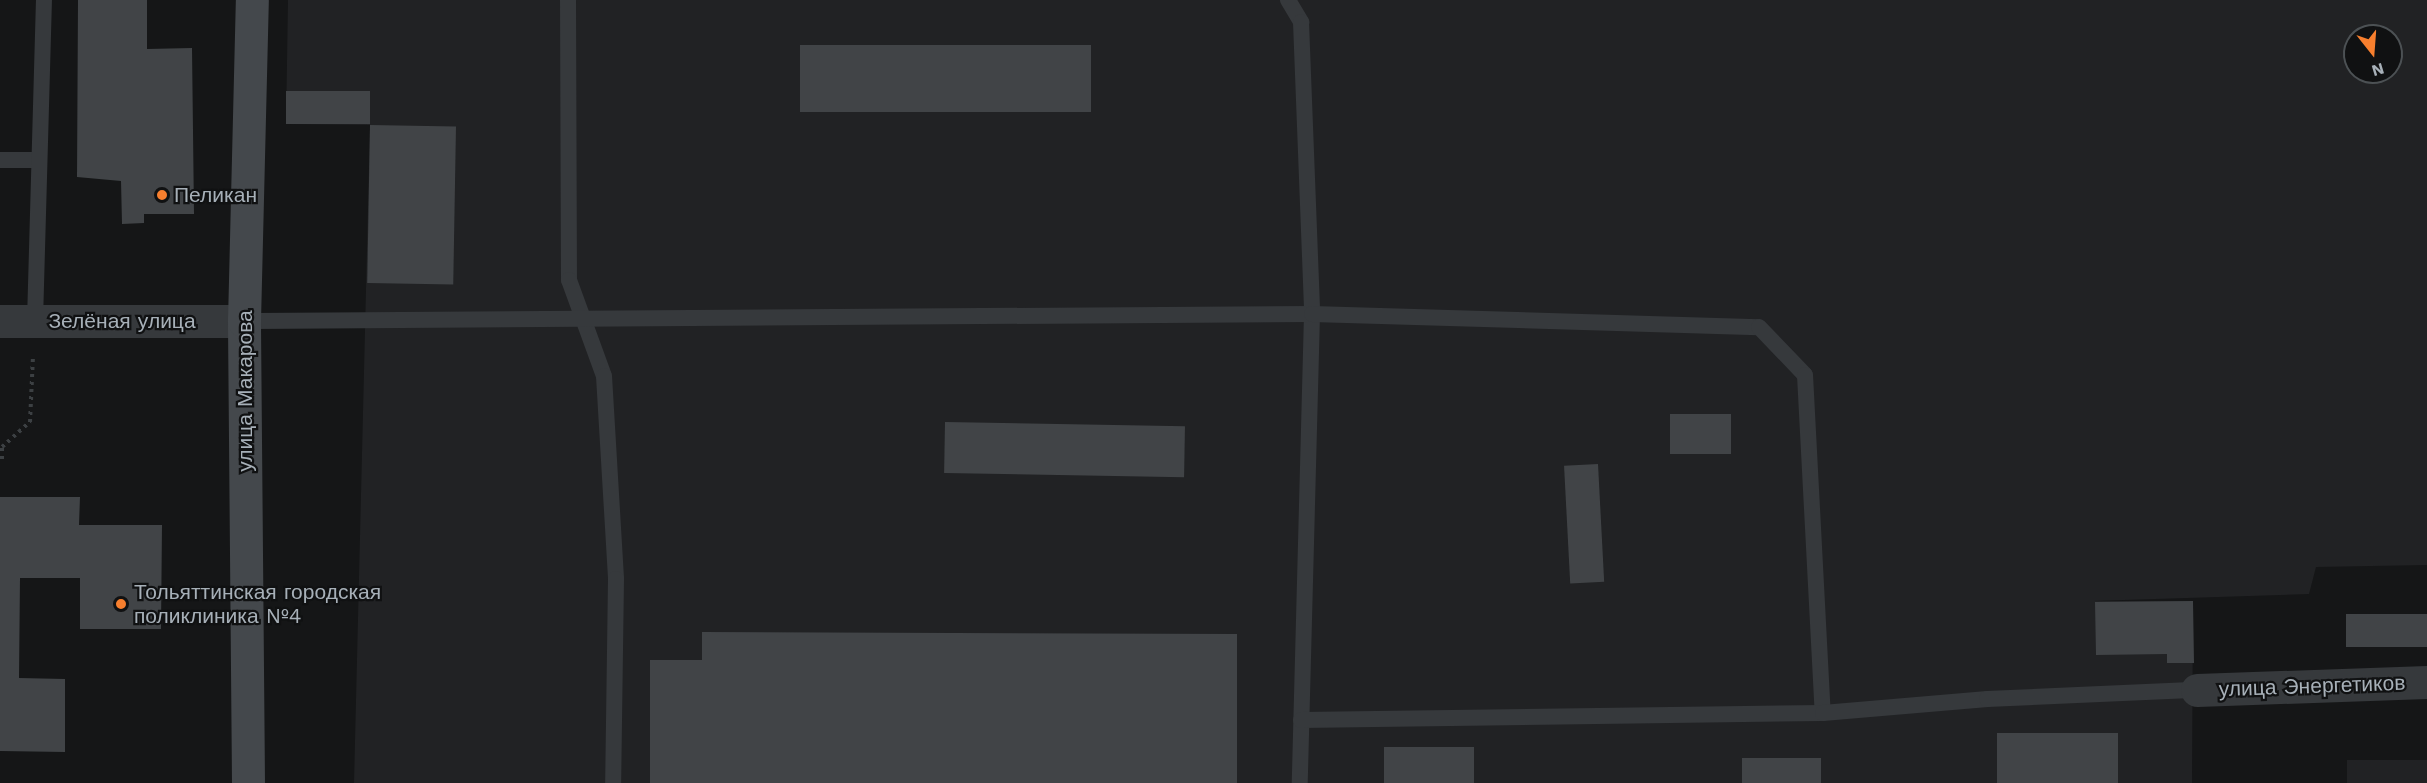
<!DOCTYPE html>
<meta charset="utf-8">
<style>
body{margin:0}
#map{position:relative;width:2427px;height:783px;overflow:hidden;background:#151617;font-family:"Work Sans",sans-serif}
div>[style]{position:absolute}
.built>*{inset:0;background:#212224;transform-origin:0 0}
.building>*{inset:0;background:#414447;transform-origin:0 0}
.path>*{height:4px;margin-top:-2px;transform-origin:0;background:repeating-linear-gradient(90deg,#3c4043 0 3px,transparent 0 7.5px)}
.lane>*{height:16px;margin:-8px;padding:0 8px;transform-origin:8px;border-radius:8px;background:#36393c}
.street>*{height:33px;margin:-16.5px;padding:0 16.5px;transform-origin:16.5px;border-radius:16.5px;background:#36393c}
.secondary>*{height:33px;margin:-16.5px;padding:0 16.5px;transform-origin:16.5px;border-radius:16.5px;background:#44484c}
.dots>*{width:16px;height:16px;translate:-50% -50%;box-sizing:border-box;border:3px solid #101112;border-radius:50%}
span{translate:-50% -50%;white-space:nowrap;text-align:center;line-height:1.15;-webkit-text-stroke:4.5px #101112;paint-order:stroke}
.poi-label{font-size:21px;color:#a7b0b8}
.left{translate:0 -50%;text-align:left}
.street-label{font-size:21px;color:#a7b0b8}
.north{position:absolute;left:2343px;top:24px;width:60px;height:60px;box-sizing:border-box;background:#101112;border:2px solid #4c5154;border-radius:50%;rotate:163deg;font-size:16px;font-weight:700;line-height:24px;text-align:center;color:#a7b0b8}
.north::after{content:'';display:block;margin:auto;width:21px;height:27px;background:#f77f2e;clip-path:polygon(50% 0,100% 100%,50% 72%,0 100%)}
</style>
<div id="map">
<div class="built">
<i style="clip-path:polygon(evenodd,288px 0,2427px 0,2427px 565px,2316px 567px,2309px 594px,2093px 601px,2193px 601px,2192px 783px,354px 783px,370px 125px,286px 124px,288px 0,2355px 36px,2391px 36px,2391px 72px,2355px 72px,2355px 36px)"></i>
<i style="left:2427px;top:760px;width:23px;height:80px;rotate:90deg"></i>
</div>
<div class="building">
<i style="clip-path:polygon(78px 0,147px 0,147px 49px,192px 48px,194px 214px,144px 214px,144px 223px,122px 224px,121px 181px,77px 177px)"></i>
<i style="left:1091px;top:45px;width:67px;height:291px;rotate:90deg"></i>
<i style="left:286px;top:91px;width:84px;height:33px"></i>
<i style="left:370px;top:125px;width:86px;height:158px;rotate:1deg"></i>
<i style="left:1670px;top:414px;width:61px;height:40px"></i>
<i style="left:945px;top:422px;width:240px;height:51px;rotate:1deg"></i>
<i style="left:1598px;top:464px;width:118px;height:34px;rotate:87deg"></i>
<i style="clip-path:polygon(0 497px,80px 497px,79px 525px,162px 525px,161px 629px,80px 629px,80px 578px,20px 578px,19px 678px,65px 679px,65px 752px,0 751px)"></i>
<i style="clip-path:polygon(2193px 601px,2194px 663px,2167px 663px,2167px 654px,2096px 655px,2095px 602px)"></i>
<i style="left:2427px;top:614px;width:33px;height:81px;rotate:90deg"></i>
<i style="clip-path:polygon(702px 632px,1237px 634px,1237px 783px,650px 783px,650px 660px,702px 660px)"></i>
<i style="left:1997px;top:733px;width:121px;height:50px"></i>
<i style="left:1474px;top:747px;width:36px;height:90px;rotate:90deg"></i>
<i style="left:1742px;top:758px;width:79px;height:25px"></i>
</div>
<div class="path">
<i style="left:2px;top:459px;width:12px;rotate:-90deg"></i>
<i style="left:2px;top:447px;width:38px;rotate:-42deg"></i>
<i style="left:30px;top:422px;width:67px;rotate:-87.4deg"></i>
</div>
<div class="lane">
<i style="left:568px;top:0;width:280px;rotate:89.8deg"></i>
<i style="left:569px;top:280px;width:102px;rotate:70deg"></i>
<i style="left:604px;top:376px;width:203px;rotate:86.6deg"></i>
<i style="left:616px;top:579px;width:204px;rotate:90.8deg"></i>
<i style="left:1288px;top:0;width:26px;rotate:59deg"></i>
<i style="left:1301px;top:22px;width:292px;rotate:87.8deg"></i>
<i style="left:1312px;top:314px;width:469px;rotate:91.5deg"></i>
<i style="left:0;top:160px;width:39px"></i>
<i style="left:35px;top:321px;width:321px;rotate:-88.4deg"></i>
<i style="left:244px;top:321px;width:1068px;rotate:-0.38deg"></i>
<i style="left:1312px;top:314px;width:447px;rotate:1.7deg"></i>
<i style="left:1759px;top:327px;width:66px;rotate:46.2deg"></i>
<i style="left:1805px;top:375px;width:338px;rotate:87deg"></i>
<i style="left:1301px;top:720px;width:522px;rotate:-0.77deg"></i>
<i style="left:1823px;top:713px;width:165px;rotate:-4.9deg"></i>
<i style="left:1987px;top:699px;width:210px;rotate:-2.5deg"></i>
</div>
<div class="street">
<i style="left:0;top:321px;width:244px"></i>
<i style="left:2197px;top:690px;width:230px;rotate:-2deg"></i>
</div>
<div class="secondary">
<i style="left:248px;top:783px;width:462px;rotate:-90.5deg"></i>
<i style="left:244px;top:321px;width:321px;rotate:-88.6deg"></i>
</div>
<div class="dots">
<i style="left:162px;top:195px;background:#f77f2e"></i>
<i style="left:121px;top:604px;background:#f77f2e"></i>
</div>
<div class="poi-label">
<span class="left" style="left:174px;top:195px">Пеликан</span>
<span class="left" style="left:134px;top:604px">Тольяттинская городская<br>поликлиника №4</span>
</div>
<div class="street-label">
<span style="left:122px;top:321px">Зелёная улица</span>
<span style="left:245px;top:391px;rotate:-90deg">улица Макарова</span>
<span style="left:2312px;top:686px;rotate:-2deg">улица Энергетиков</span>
</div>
<div class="north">N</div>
</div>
